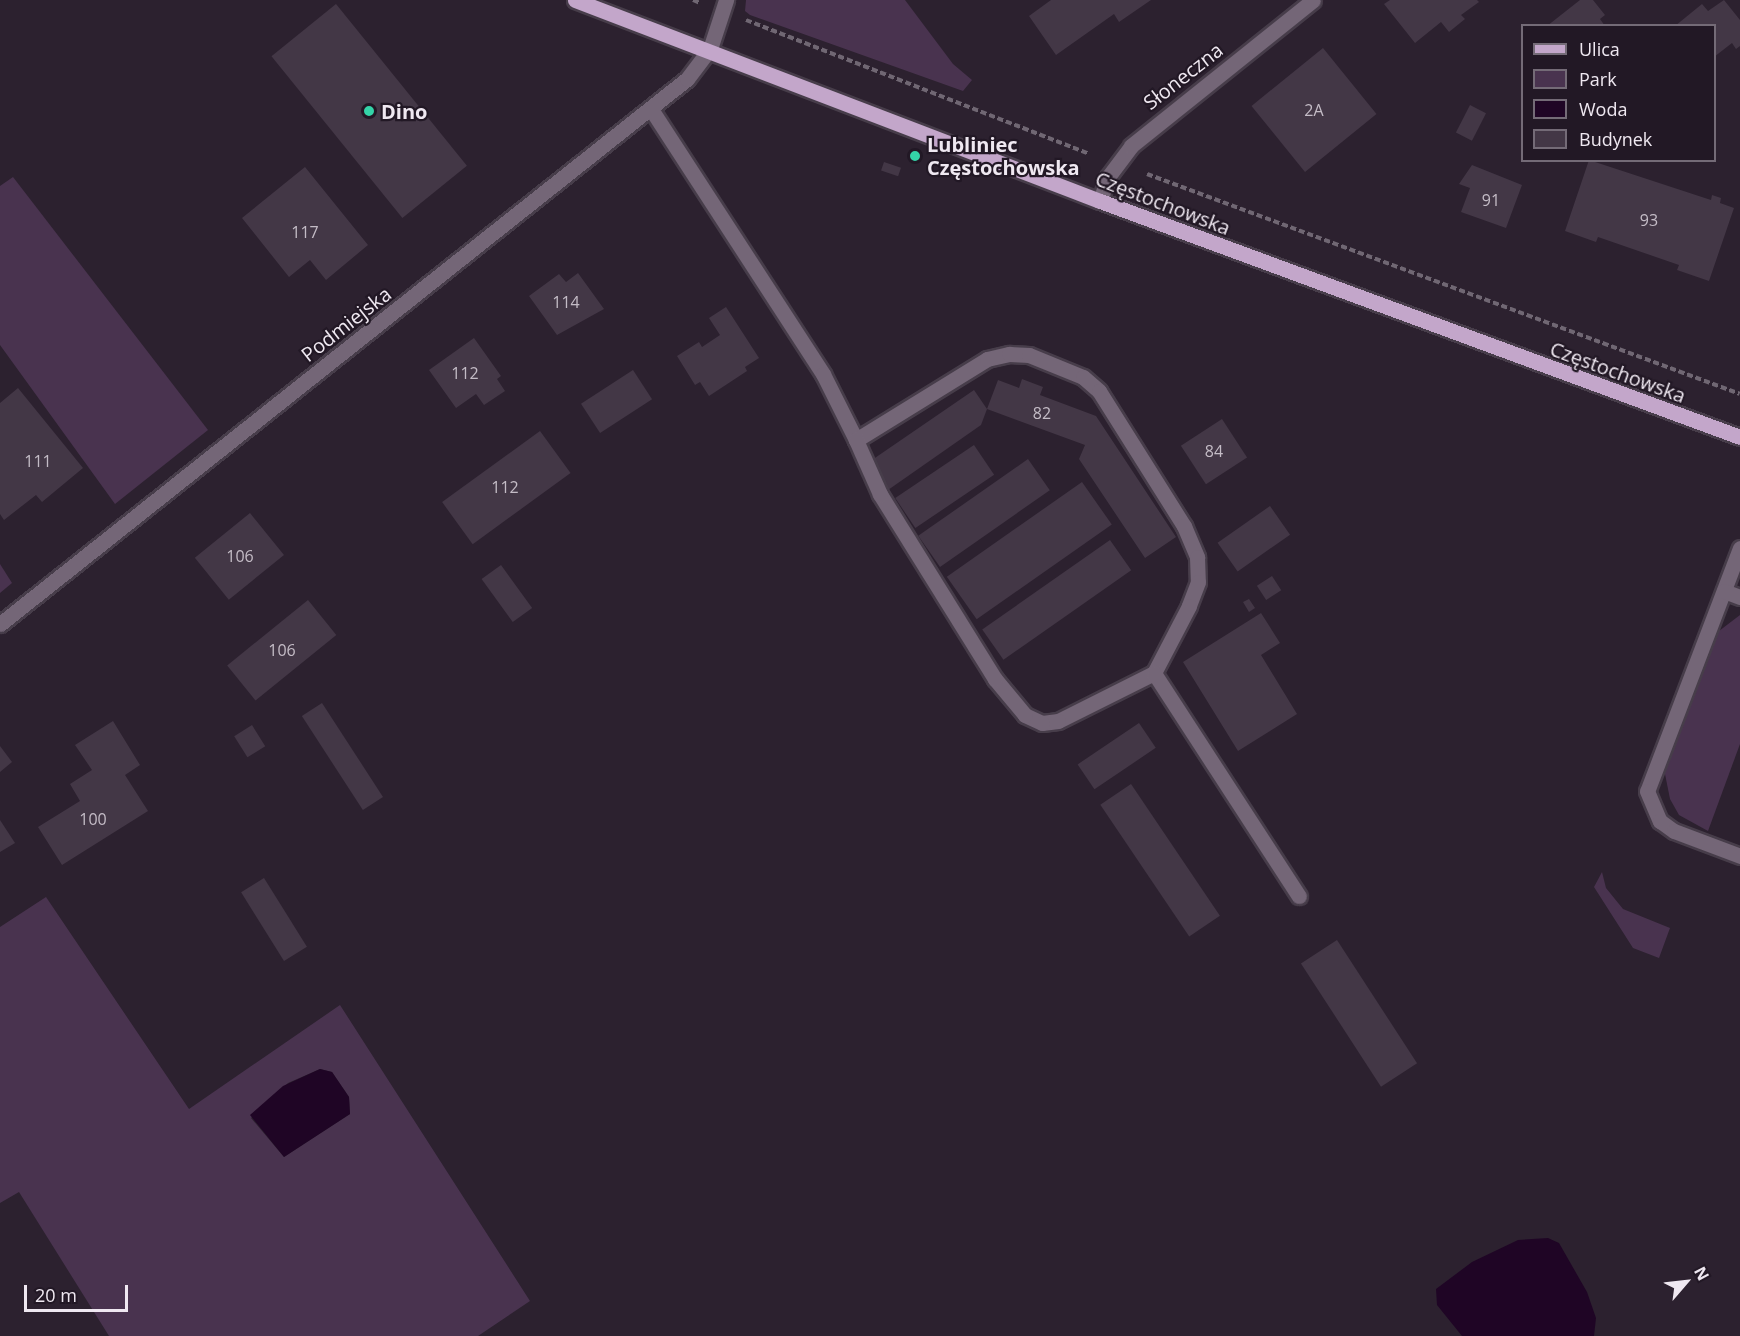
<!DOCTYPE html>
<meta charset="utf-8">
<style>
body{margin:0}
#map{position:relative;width:1740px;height:1336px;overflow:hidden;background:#2c212f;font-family:"Open Sans",sans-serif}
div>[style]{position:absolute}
.green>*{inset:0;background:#49334f}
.water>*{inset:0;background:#1f0525}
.building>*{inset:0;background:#433746;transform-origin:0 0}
.path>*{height:4px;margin-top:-2px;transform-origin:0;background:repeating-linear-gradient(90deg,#706773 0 6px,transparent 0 9px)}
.roads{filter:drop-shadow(2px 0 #473d4a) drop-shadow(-2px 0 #473d4a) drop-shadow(0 2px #473d4a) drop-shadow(0 -2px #473d4a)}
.minor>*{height:15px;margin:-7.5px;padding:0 7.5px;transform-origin:7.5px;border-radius:7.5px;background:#746677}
.major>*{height:15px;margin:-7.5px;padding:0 7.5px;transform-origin:7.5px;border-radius:7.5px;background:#c3a6ca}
.dots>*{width:16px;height:16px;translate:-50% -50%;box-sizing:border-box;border:3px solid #221825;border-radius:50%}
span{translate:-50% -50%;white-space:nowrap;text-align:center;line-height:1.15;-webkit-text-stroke:4.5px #221825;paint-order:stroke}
.number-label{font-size:16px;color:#c4bcc6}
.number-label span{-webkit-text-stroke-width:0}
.street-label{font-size:20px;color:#efe8f1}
.poi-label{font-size:20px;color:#efe8f1;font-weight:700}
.left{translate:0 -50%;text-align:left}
.legend{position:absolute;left:1521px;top:24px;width:195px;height:138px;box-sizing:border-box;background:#221825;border:2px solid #746b77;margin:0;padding:8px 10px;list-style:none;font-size:18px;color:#efe8f1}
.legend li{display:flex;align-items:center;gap:12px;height:30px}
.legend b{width:30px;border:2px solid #746b77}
.north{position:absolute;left:1656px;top:1252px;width:60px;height:60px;-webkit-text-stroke:4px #221825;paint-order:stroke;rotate:62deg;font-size:16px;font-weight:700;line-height:24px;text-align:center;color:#efe8f1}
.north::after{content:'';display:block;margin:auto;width:21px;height:27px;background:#efe8f1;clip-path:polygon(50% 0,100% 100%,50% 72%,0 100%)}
.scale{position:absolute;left:24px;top:1285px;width:104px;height:27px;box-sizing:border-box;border:3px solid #efe8f1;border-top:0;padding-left:8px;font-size:18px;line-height:21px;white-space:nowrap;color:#efe8f1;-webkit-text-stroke:4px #221825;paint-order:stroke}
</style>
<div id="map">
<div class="green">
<i style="clip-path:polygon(746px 0,905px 0,953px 64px,972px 80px,963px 91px,750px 15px,745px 11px)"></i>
<i style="clip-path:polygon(13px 177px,208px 430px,115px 504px,0 345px,0 186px)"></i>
<i style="clip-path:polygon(0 564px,12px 583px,0 593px)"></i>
<i style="clip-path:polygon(1740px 615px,1740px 744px,1708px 831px,1679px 815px,1670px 799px,1664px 769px,1719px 631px)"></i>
<i style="clip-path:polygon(1602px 872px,1606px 888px,1623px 909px,1670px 928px,1659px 958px,1633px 948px,1594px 887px)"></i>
<i style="clip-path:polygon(evenodd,46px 897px,189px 1109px,340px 1005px,530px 1301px,478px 1336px,109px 1336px,19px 1192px,0 1203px,0 927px,46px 897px,320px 1069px,332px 1072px,349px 1097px,350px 1114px,284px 1157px,251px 1118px,288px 1083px,320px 1069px)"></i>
</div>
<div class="water">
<i style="clip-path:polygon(320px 1069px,332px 1072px,349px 1097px,350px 1114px,284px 1157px,250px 1115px,283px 1086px)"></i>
<i style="clip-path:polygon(1548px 1238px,1559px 1243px,1587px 1292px,1596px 1318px,1594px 1336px,1462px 1336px,1437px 1305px,1436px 1289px,1472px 1262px,1518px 1240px)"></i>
</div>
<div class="building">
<i style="clip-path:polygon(1051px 0,1151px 0,1119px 22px,1114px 14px,1056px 55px,1029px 16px)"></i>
<i style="clip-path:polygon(1390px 0,1477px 0,1479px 2px,1461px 15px,1465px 19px,1449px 32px,1441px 22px,1415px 43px,1384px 4px)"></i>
<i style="clip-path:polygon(1580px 0,1593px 0,1605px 15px,1600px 19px,1605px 26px,1547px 26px)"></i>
<i style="clip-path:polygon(1724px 0,1740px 20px,1740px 46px,1736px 49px,1732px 43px,1714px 57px,1714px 26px,1675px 26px,1702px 4px,1708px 11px)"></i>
<i style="left:336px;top:4px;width:208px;height:83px;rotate:51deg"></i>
<i style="left:1323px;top:48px;width:85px;height:92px;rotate:51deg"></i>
<i style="left:1470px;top:105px;width:18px;height:31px;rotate:27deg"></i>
<i style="clip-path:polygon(1589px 160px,1711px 200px,1712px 195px,1721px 198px,1720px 203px,1734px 208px,1709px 281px,1677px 270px,1679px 265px,1598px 237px,1596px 242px,1565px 231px)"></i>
<i style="left:884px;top:162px;width:18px;height:9px;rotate:19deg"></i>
<i style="clip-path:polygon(1472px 165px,1522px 185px,1506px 228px,1461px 212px,1470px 188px,1459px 184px)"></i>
<i style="clip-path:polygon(305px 167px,368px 245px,326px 280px,310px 260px,289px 277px,242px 218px)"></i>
<i style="clip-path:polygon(578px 273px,604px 309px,557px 335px,529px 296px,559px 274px,566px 282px)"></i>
<i style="clip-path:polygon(726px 307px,759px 358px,745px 367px,747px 371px,709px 396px,700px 382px,695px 385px,677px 356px,699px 342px,702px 347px,720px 335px,709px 318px)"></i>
<i style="clip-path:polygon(474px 338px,501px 376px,497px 379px,505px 391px,484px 405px,476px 394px,456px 408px,429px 370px)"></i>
<i style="left:633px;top:370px;width:35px;height:62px;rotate:57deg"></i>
<i style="clip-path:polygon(1022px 379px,1043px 387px,1040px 395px,1096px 416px,1176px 537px,1145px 558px,1079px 459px,1085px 445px,987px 409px,998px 380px,1019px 388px)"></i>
<i style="clip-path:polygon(18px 388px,83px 468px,42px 502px,36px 495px,4px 520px,0 514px,0 403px)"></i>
<i style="clip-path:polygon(974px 390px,987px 409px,981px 425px,888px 490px,869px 462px)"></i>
<i style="left:1222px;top:419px;width:46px;height:49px;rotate:57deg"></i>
<i style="left:540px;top:431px;width:52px;height:121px;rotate:54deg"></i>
<i style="left:974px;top:445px;width:36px;height:95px;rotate:56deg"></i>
<i style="left:1028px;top:459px;width:38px;height:134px;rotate:55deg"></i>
<i style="left:1082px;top:482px;width:52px;height:165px;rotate:55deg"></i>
<i style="left:1270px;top:506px;width:35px;height:64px;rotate:55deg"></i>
<i style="left:250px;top:513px;width:54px;height:71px;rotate:51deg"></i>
<i style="left:1110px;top:540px;width:37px;height:156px;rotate:55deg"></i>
<i style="left:501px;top:565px;width:53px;height:24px;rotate:54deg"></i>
<i style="left:1272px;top:576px;width:17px;height:18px;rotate:57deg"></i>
<i style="clip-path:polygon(1249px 599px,1255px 608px,1249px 612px,1243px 602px)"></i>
<i style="left:308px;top:600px;width:45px;height:104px;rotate:51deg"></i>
<i style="clip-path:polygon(1261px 613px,1280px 643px,1261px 655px,1297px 714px,1238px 751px,1183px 662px)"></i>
<i style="left:322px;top:703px;width:112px;height:24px;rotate:57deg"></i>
<i style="clip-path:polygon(113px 721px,140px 765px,125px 775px,148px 811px,62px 865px,38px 827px,80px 801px,70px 784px,92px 770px,75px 745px)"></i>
<i style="left:1139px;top:723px;width:30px;height:74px;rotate:56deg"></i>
<i style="left:252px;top:725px;width:25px;height:21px;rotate:58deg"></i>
<i style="clip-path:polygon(0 746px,12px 762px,0 772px)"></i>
<i style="left:1131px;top:784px;width:159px;height:37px;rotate:56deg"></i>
<i style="clip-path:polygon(0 820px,15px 843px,0 852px)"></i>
<i style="left:264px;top:878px;width:81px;height:27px;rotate:58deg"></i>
<i style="left:1337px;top:940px;width:147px;height:43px;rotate:57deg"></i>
</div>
<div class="path">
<i style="left:693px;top:0;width:8px;rotate:23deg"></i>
<i style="left:746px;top:20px;width:367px;rotate:21.3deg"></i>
<i style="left:1147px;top:174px;width:632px;rotate:20.35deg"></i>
</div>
<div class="roads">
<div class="minor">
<i style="left:651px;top:109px;width:316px;rotate:57deg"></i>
<i style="left:823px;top:374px;width:74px;rotate:63.4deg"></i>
<i style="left:856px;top:440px;width:154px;rotate:-31.7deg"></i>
<i style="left:987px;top:359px;width:23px;rotate:-13deg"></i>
<i style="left:1009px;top:354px;width:20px;rotate:3deg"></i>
<i style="left:1029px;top:355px;width:58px;rotate:22.2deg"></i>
<i style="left:1083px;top:377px;width:21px;rotate:41deg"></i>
<i style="left:1099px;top:391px;width:160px;rotate:57.8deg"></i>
<i style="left:1184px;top:526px;width:34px;rotate:67deg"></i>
<i style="left:1197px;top:557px;width:25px;rotate:88deg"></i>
<i style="left:1198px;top:582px;width:26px;rotate:111deg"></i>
<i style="left:1189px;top:606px;width:76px;rotate:117.6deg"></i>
<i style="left:1154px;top:673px;width:107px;rotate:153.4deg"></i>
<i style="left:1058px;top:721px;width:16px;rotate:173deg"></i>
<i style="left:1042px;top:723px;width:19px;rotate:-155deg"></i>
<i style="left:1025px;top:715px;width:47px;rotate:-129.8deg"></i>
<i style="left:995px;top:679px;width:218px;rotate:-121.9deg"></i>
<i style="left:880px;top:494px;width:59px;rotate:-114deg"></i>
<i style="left:1100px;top:201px;width:25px;rotate:-72deg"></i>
<i style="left:1108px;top:177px;width:39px;rotate:-53deg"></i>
<i style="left:1131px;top:146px;width:233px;rotate:-38.7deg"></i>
<i style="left:1740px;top:548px;width:260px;rotate:110.9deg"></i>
<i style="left:1647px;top:791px;width:33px;rotate:67deg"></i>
<i style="left:1660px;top:821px;width:17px;rotate:36deg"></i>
<i style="left:1674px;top:831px;width:71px;rotate:20.7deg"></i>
<i style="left:1724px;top:591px;width:17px;rotate:21deg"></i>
<i style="left:0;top:624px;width:877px;rotate:-38.43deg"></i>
<i style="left:687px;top:79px;width:38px;rotate:-53deg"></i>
<i style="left:710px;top:49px;width:52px;rotate:-71.9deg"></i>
<i style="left:1154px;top:673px;width:266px;rotate:57deg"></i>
</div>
<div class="major">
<i style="left:575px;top:0;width:562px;rotate:20.95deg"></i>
<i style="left:1100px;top:201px;width:682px;rotate:20.24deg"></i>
</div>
</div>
<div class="dots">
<i style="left:369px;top:111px;background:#34d4a8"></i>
<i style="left:915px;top:156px;background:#34d4a8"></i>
</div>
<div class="number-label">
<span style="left:1314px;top:110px">2A</span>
<span style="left:1491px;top:200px">91</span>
<span style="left:1649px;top:220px">93</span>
<span style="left:305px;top:232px">117</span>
<span style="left:566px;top:302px">114</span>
<span style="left:465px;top:373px">112</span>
<span style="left:1042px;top:413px">82</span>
<span style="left:1214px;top:451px">84</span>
<span style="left:38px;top:461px">111</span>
<span style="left:505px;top:487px">112</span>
<span style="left:240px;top:556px">106</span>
<span style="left:282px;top:650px">106</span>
<span style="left:93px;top:819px">100</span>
</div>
<div class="street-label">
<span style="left:1183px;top:76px;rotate:-38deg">Słoneczna</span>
<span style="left:1163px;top:203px;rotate:21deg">Częstochowska</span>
<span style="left:346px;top:324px;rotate:-38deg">Podmiejska</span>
<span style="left:1618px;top:372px;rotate:20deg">Częstochowska</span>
</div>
<div class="poi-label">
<span class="left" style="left:381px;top:111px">Dino</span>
<span class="left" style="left:927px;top:156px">Lubliniec<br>Częstochowska</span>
</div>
<ul class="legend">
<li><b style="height:8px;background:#c3a6ca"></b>Ulica</li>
<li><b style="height:16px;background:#49334f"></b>Park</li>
<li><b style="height:16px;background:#1f0525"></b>Woda</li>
<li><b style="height:16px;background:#433746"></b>Budynek</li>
</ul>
<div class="north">N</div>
<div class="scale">20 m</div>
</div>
